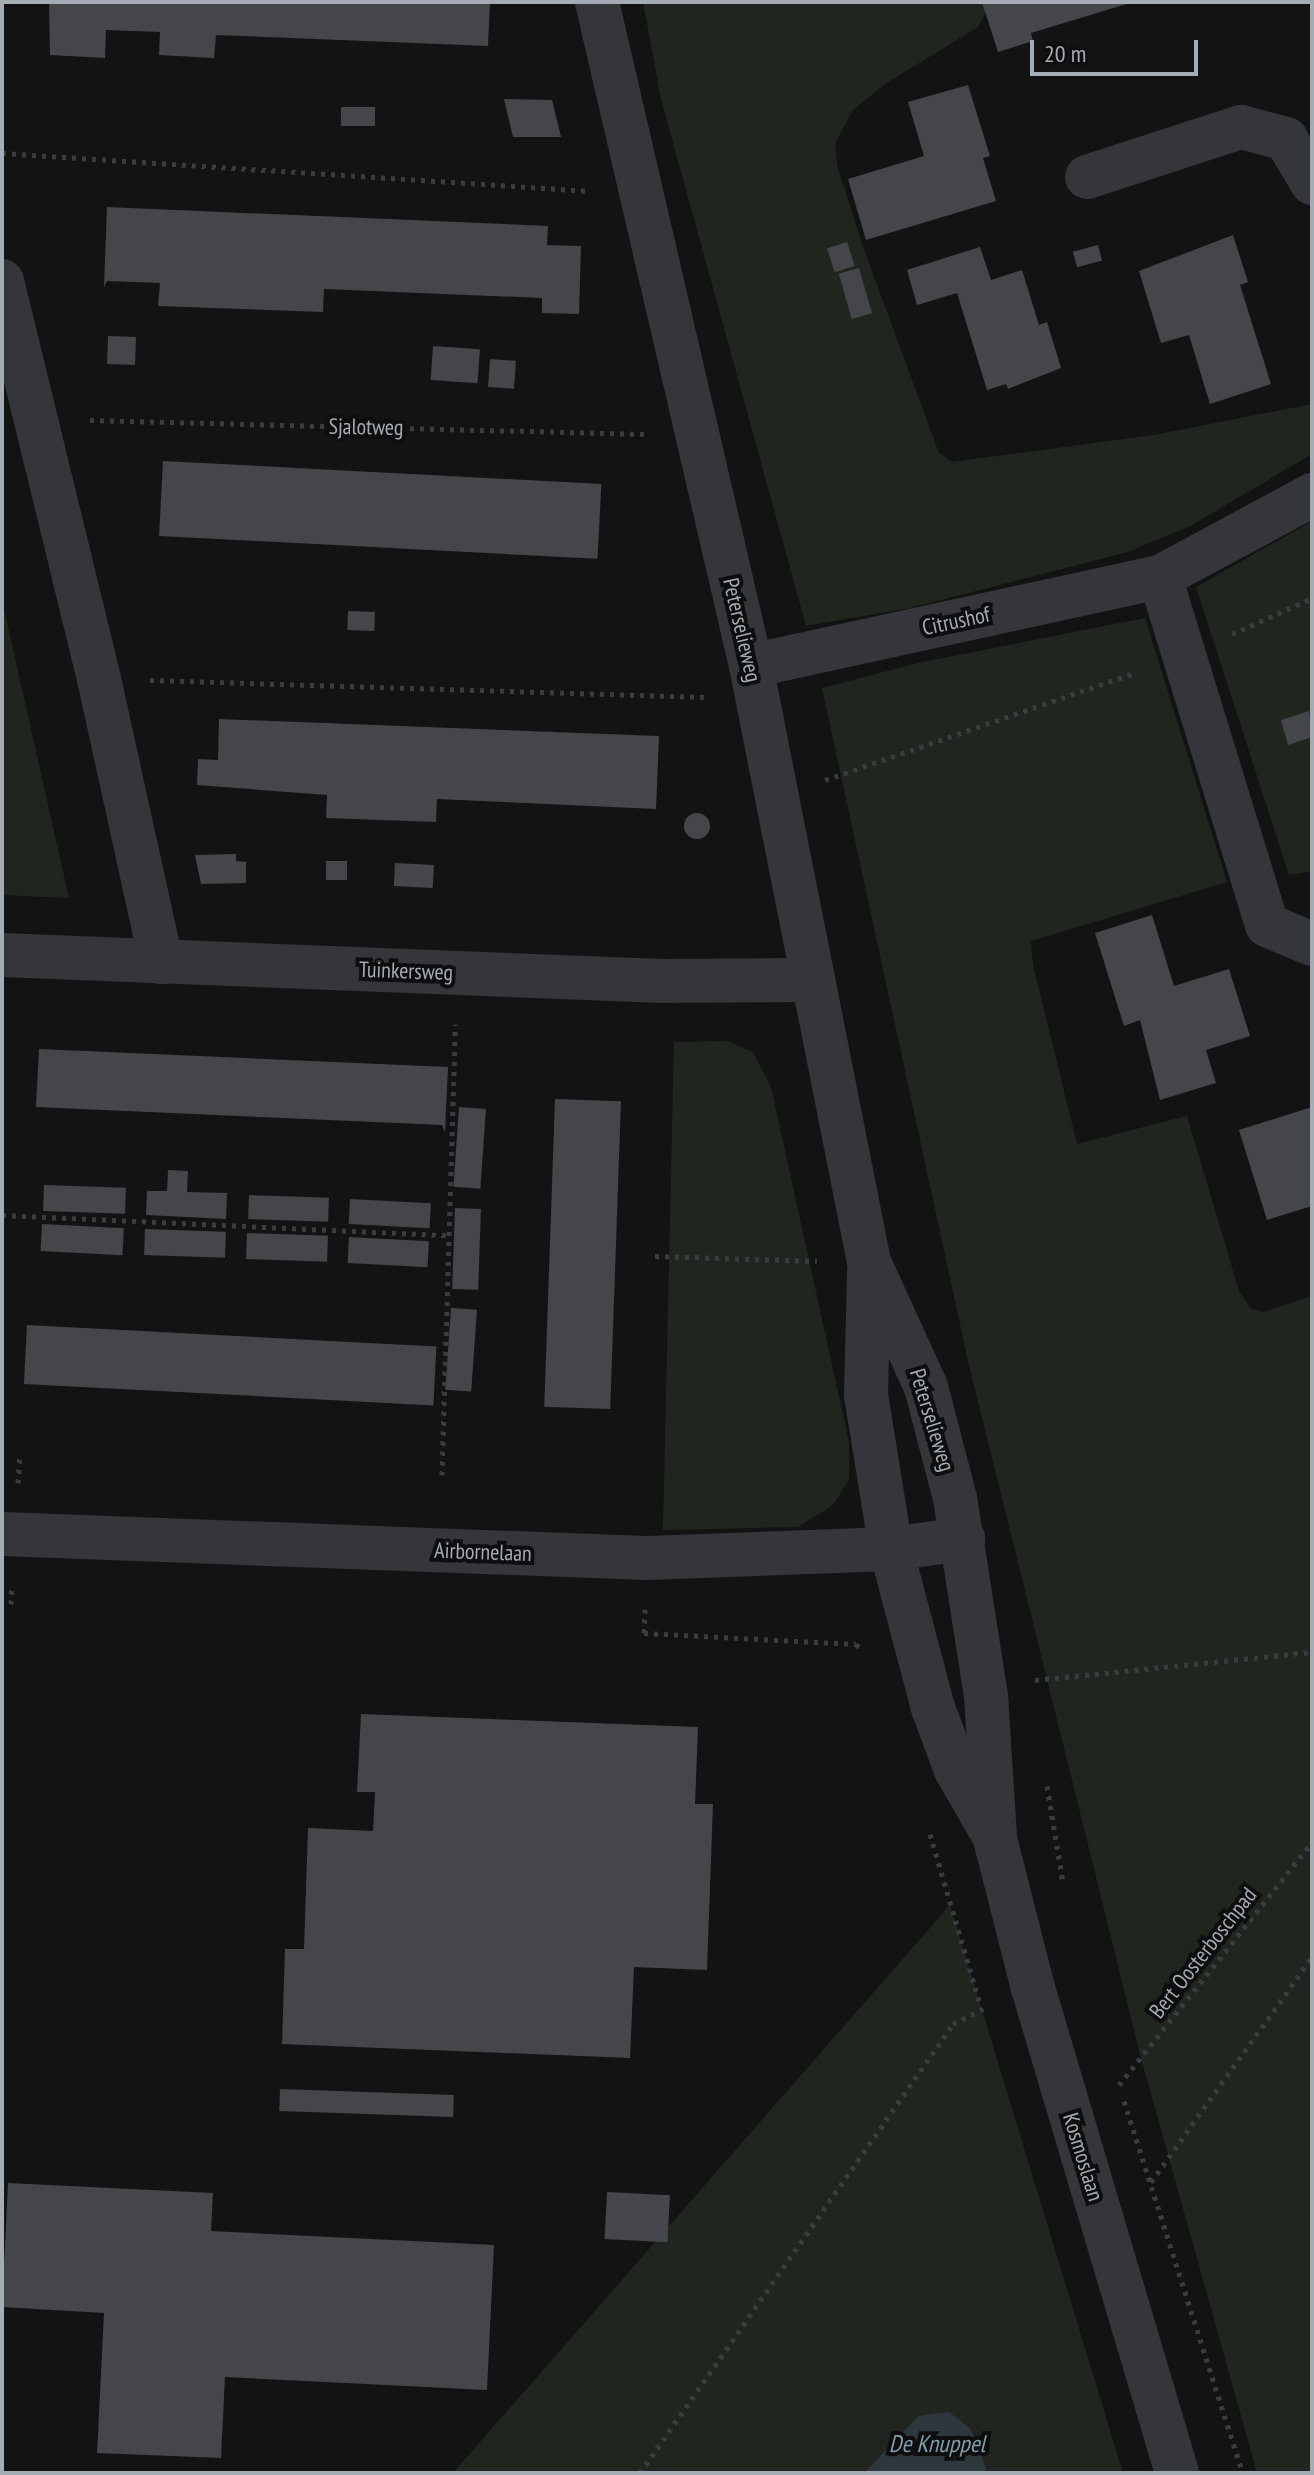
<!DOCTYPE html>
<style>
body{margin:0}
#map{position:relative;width:1314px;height:2475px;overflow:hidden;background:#131314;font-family:"PT Sans Narrow",sans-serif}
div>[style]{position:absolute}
.green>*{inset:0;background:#20261f}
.water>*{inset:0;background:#2e373b}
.building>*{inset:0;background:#454649;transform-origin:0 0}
.round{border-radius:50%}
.path>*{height:5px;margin-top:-2.5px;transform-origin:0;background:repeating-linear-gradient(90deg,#3a3d3f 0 4px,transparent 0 10px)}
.minor>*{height:44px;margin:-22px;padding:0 22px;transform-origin:22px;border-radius:22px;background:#343639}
span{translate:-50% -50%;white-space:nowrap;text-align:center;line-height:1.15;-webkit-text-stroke:8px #0e0e0f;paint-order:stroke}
.street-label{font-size:22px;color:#a6acb3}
.water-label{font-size:24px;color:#809eaa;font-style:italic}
.frame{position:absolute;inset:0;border:4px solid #a6acb3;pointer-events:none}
.scale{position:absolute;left:1030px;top:40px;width:168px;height:36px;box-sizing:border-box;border:4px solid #a6acb3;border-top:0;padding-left:10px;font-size:24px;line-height:28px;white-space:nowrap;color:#a6acb3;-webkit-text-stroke:6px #0e0e0f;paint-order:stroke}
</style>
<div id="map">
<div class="green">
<i style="clip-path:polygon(643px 2px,992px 2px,978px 27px,885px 84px,853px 110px,835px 143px,837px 165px,863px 247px,939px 453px,952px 462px,1154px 435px,1312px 404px,1312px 454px,1192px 525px,1128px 552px,910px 608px,806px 626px,661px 99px)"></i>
<i style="clip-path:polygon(1312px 521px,1312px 871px,1289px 875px,1196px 587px)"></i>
<i style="clip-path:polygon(2px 600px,69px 898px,2px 895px)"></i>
<i style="clip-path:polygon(1145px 618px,1227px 882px,1031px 941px,1033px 965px,1077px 1144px,1187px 1116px,1239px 1291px,1250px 1308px,1263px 1312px,1312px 1296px,1312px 2473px,1257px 2473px,1141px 2058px,968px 1361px,822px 688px,918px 663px)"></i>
<i style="clip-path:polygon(728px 1041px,753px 1052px,771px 1087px,849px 1442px,849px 1480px,833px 1505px,798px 1527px,663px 1530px,674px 1042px)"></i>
<i style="clip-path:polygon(950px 1905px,1123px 2473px,988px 2473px,971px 2429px,918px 2416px,864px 2473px,453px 2473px)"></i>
</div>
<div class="water">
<i style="clip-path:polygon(949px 2412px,971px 2429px,988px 2473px,864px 2473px,918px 2416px)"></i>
</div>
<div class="building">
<i style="clip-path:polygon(49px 2px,490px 2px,488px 46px,216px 35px,214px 58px,159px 55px,160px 32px,106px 30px,105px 58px,50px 55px)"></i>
<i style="clip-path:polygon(982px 2px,1130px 2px,1130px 3px,1031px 33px,1033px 41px,998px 52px)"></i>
<i style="clip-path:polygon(968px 85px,990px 156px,983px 158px,996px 201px,866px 240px,848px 179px,924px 156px,908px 102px)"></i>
<i style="clip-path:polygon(504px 99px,552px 100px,561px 137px,513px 137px)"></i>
<i style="left:341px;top:107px;width:34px;height:19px"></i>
<i style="clip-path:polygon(107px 207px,548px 226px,547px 245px,581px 246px,579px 314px,542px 313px,542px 298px,324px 289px,323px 312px,158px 306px,160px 283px,107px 281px,104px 287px)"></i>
<i style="clip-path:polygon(1233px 235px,1248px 282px,1240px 285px,1271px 384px,1210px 404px,1189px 335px,1161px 343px,1139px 271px)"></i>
<i style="left:847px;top:242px;width:25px;height:21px;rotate:72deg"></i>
<i style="left:1098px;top:245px;width:16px;height:26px;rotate:75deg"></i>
<i style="clip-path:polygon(980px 247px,991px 280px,1022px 270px,1039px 325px,1047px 322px,1061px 368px,1008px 389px,1006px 384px,987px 390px,957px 293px,917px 305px,907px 270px)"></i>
<i style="left:859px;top:268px;width:47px;height:21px;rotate:74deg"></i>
<i style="left:108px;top:336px;width:28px;height:28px;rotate:2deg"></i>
<i style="left:433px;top:346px;width:47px;height:34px;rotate:4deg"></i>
<i style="left:490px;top:359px;width:26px;height:28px;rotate:4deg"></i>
<i style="left:163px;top:461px;width:439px;height:75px;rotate:3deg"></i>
<i style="left:348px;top:611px;width:27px;height:19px;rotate:2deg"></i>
<i style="clip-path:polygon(1309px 711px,1312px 737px,1288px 745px,1281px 720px)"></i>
<i style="clip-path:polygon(219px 719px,659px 736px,656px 809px,437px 799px,436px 822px,326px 818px,327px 795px,197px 785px,198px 759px,218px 760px)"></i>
<i class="round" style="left:684px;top:813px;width:26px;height:26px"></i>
<i style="clip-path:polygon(236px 854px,236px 861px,246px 862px,246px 883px,201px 884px,195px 855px)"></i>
<i style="left:326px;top:861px;width:21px;height:19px"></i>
<i style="left:395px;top:863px;width:39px;height:23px;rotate:3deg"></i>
<i style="clip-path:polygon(1152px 915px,1174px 986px,1229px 969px,1250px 1036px,1206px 1050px,1216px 1083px,1160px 1100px,1140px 1020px,1124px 1026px,1095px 933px)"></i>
<i style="clip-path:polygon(39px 1049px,448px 1067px,445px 1132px,442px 1125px,36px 1107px)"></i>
<i style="left:555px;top:1099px;width:66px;height:308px;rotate:2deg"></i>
<i style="left:459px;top:1107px;width:27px;height:80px;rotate:4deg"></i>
<i style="clip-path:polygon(1312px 1107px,1312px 1206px,1267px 1220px,1239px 1130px)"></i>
<i style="clip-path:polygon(168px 1170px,188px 1171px,187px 1192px,227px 1193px,226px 1219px,146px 1215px,147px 1191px,167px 1191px)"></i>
<i style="left:44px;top:1185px;width:82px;height:26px;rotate:2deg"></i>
<i style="left:249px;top:1195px;width:80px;height:24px;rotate:2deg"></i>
<i style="left:350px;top:1199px;width:81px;height:25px;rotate:3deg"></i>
<i style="left:455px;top:1208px;width:26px;height:81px;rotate:2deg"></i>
<i style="left:42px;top:1224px;width:82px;height:27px;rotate:3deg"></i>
<i style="left:145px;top:1229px;width:81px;height:26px;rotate:2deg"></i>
<i style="left:247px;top:1233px;width:81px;height:26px;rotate:2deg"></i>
<i style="left:349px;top:1237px;width:80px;height:26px;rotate:3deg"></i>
<i style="left:451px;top:1308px;width:26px;height:82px;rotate:4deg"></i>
<i style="left:27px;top:1325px;width:410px;height:59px;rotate:3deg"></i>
<i style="clip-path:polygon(361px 1714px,698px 1727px,695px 1804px,713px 1804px,707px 1970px,634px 1967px,630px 2058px,282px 2044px,285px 1949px,304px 1949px,308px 1828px,373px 1831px,375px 1792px,357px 1792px)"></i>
<i style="left:280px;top:2089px;width:174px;height:22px;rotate:2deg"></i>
<i style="clip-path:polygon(8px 2183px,213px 2193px,211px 2231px,494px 2245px,487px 2390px,225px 2377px,221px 2458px,97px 2453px,104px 2313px,2px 2307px)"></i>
<i style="left:607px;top:2192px;width:63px;height:47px;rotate:3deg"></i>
</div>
<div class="path">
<i style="left:2px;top:153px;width:589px;rotate:3.7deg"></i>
<i style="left:90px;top:420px;width:554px;rotate:1.45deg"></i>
<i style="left:1232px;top:634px;width:88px;rotate:-24.2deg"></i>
<i style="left:150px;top:680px;width:554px;rotate:1.76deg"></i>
<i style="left:825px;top:780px;width:330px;rotate:-19.1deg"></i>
<i style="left:2px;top:1215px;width:445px;rotate:2.6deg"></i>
<i style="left:655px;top:1256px;width:162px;rotate:1.8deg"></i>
<i style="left:442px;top:1475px;width:451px;rotate:-88.3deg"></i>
<i style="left:18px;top:1483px;width:27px;rotate:-86deg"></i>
<i style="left:11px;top:1604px;width:19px;rotate:-87deg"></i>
<i style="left:645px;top:1609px;width:24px;rotate:92deg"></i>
<i style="left:644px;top:1633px;width:212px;rotate:3deg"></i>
<i style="left:856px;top:1644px;width:10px;rotate:45deg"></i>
<i style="left:1035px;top:1680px;width:278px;rotate:-5.8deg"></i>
<i style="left:1047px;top:1786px;width:98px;rotate:80.6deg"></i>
<i style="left:930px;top:1834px;width:174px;rotate:73.6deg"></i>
<i style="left:1119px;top:2085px;width:310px;rotate:-51.5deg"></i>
<i style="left:1124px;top:2101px;width:391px;rotate:72.3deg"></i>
<i style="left:1151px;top:2182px;width:277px;rotate:-54.4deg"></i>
<i style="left:640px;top:2473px;width:547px;rotate:-55.12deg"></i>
<i style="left:953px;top:2024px;width:36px;rotate:-27deg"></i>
</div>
<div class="minor">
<i style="left:597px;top:2px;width:682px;rotate:76.94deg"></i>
<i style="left:751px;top:666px;width:608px;rotate:78.8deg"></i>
<i style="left:869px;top:1262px;width:137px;rotate:65.5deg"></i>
<i style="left:926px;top:1387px;width:115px;rotate:75.4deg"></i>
<i style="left:955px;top:1498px;width:199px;rotate:81.1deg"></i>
<i style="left:986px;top:1695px;width:144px;rotate:86.4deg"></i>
<i style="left:995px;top:1839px;width:154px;rotate:75.7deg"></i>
<i style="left:1033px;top:1988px;width:506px;rotate:73.46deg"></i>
<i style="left:1087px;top:177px;width:162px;rotate:-18deg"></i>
<i style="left:1241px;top:127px;width:47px;rotate:14.9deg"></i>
<i style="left:1286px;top:139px;width:51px;rotate:59.4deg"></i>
<i style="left:2px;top:281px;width:410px;rotate:76.3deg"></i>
<i style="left:99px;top:679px;width:290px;rotate:77.6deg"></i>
<i style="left:1160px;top:577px;width:364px;rotate:72.9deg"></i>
<i style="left:1267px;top:925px;width:49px;rotate:22.9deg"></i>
<i style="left:751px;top:666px;width:419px;rotate:-12.3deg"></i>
<i style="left:1160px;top:577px;width:173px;rotate:-28.3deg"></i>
<i style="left:2px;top:955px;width:661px;rotate:2.26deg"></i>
<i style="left:662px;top:981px;width:148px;rotate:-0.4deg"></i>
<i style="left:869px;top:1273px;width:122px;rotate:91.4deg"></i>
<i style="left:866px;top:1395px;width:156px;rotate:80.8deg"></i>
<i style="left:891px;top:1549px;width:164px;rotate:75.2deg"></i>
<i style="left:933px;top:1708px;width:66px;rotate:69.6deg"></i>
<i style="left:956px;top:1770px;width:74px;rotate:60deg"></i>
<i style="left:2px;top:1534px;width:645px;rotate:2.13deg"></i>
<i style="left:647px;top:1558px;width:244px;rotate:-2.1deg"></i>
<i style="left:891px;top:1549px;width:73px;rotate:-7.9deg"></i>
</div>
<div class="street-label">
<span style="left:366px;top:427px;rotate:1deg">Sjalotweg</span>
<span style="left:956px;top:621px;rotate:-12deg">Citrushof</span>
<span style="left:742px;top:630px;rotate:77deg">Peterselieweg</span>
<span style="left:406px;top:971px;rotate:2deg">Tuinkersweg</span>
<span style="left:932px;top:1420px;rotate:73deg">Peterselieweg</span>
<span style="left:483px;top:1552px;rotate:2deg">Airbornelaan</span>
<span style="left:1203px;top:1953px;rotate:-52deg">Bert Oosterboschpad</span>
<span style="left:1083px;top:2157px;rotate:73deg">Kosmoslaan</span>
</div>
<div class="water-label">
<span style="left:937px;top:2444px">De Knuppel</span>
</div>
<div class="frame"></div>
<div class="scale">20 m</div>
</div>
